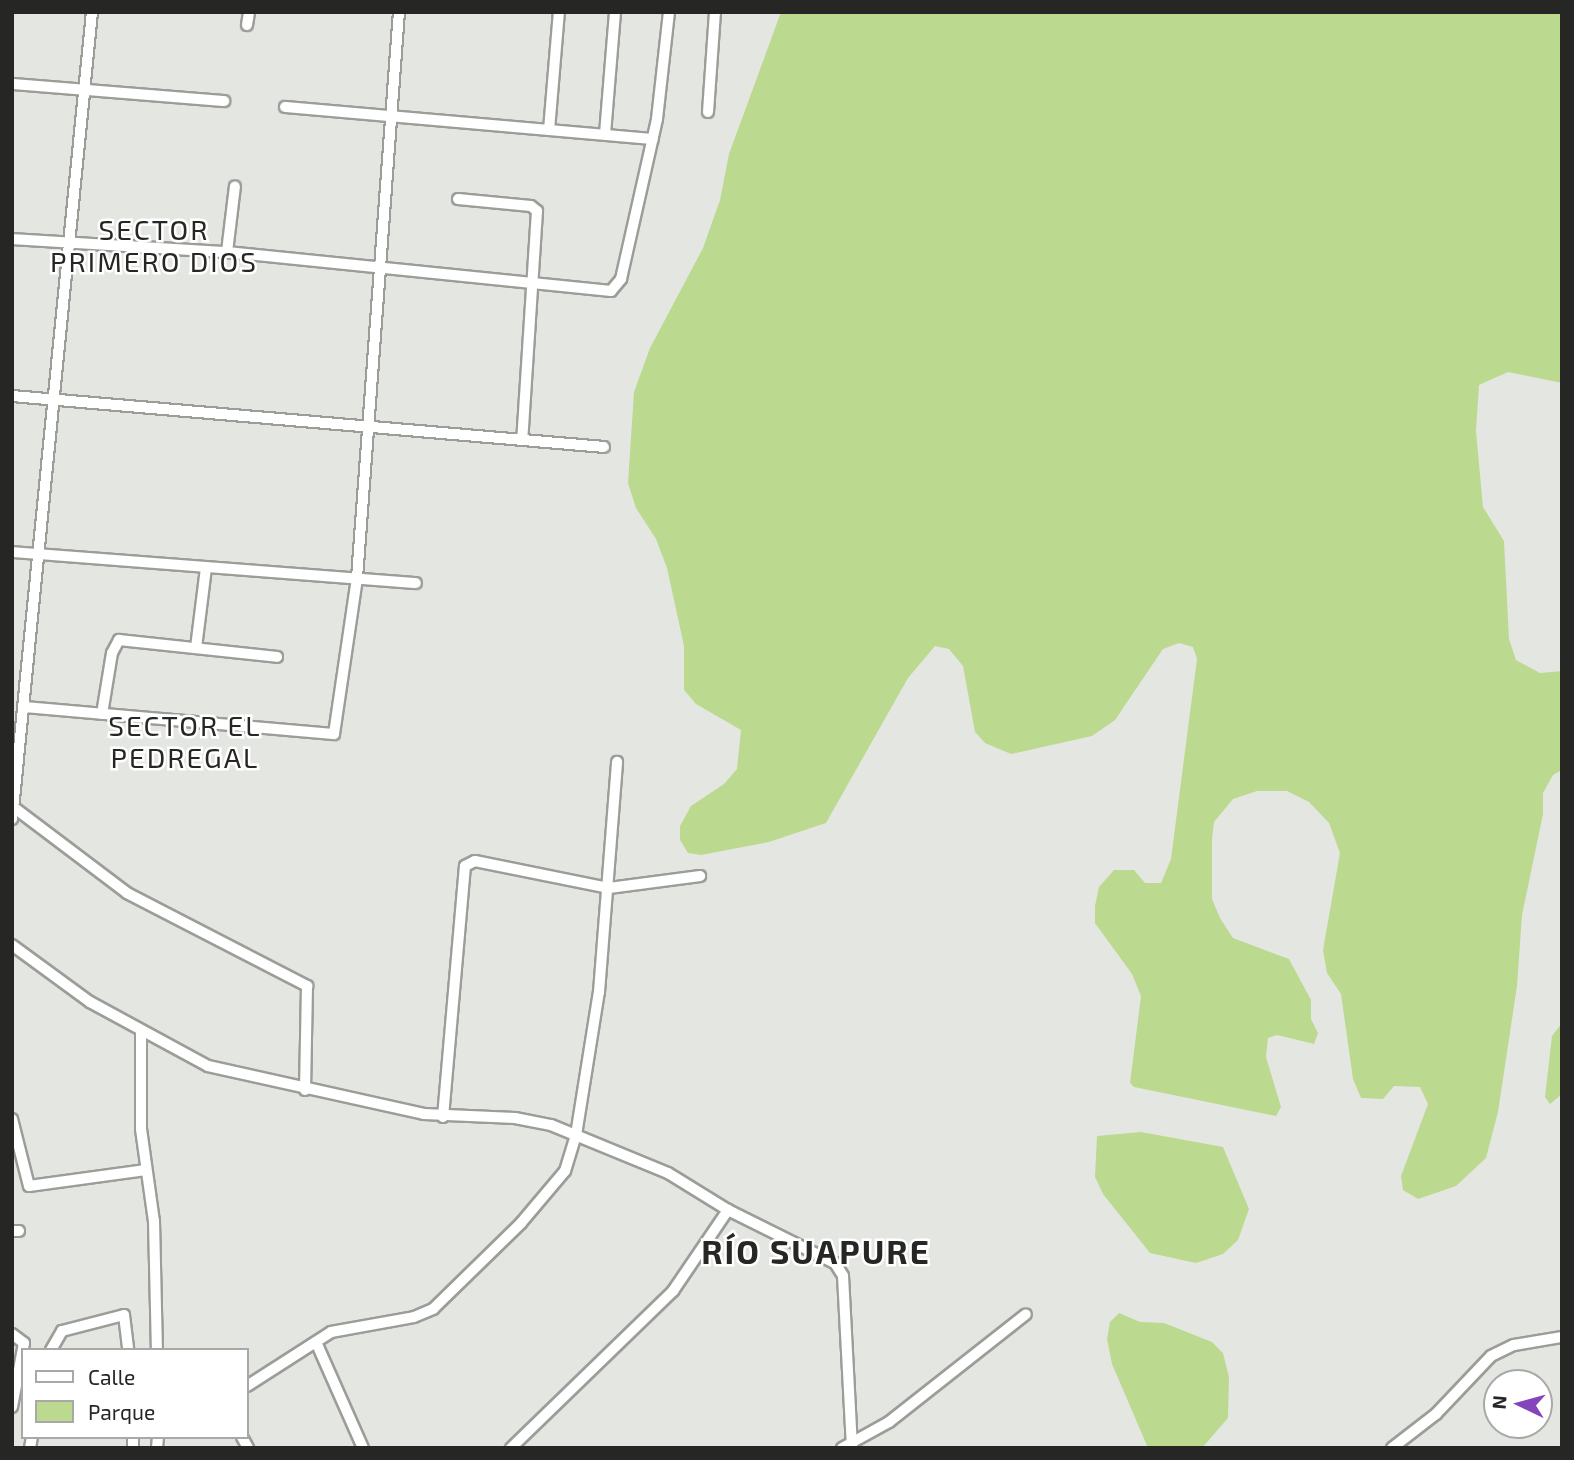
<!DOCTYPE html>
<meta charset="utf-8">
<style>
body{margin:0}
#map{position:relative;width:1574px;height:1460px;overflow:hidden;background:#e4e7e1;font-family:"Exo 2",sans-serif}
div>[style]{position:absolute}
.green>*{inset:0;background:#bcd990}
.roads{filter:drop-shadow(2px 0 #9b9e98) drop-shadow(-2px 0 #9b9e98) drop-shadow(0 2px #9b9e98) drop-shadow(0 -2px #9b9e98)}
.minor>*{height:10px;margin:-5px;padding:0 5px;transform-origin:5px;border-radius:5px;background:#fff}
span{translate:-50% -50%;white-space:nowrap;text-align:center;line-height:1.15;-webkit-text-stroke:5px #fff;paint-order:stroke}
.neighbourhood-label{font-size:28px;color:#262724;letter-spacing:2px}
.district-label{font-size:33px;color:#262724;font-weight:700;letter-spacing:2px}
.frame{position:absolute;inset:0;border:14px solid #262724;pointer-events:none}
.legend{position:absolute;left:21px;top:1348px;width:228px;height:91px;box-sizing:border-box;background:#fff;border:2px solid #a8a9a7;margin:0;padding:9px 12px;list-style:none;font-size:21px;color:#262724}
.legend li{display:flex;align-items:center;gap:14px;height:35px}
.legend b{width:35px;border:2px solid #a8a9a7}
.north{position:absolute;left:1483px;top:1369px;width:70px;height:70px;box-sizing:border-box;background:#fff;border:2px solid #a8a9a7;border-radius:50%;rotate:275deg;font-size:19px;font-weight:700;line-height:28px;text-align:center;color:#262724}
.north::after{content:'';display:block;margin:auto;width:24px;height:32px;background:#8545ba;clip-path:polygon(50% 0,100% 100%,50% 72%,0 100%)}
</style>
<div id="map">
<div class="green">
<i style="clip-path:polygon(781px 12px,1562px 12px,1562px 383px,1508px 372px,1479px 385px,1476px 431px,1483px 507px,1504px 541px,1509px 639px,1516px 660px,1540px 673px,1562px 671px,1562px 770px,1553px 775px,1543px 793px,1543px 814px,1522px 915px,1517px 986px,1498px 1112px,1486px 1158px,1456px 1186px,1418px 1199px,1403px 1190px,1401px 1176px,1428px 1104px,1420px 1087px,1394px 1086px,1383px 1099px,1361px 1098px,1353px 1079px,1341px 994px,1327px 973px,1323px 950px,1340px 853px,1329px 823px,1309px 802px,1287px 791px,1257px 791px,1233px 799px,1214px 822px,1212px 839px,1212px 899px,1220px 918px,1233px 938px,1289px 959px,1311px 1000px,1311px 1019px,1318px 1033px,1314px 1044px,1277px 1035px,1268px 1038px,1266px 1057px,1281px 1107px,1276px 1116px,1134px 1087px,1130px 1083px,1141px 996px,1132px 974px,1095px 923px,1095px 906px,1099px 887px,1114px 870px,1134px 870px,1145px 883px,1161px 883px,1171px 859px,1197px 659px,1193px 647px,1179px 643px,1163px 649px,1115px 720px,1092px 736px,1011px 754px,985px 743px,975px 732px,963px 666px,949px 649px,935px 646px,908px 678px,826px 823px,769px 842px,701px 855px,688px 853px,680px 840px,680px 826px,691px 806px,724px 784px,737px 769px,741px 730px,696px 704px,684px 690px,684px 646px,667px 568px,656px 539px,636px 508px,628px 483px,634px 392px,650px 348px,703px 248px,720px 200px,729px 154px)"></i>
<i style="clip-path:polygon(1562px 1023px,1562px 1094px,1550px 1104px,1545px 1097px,1552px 1036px)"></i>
<i style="clip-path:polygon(1141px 1132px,1223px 1147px,1249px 1209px,1238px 1240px,1223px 1254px,1196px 1263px,1150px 1253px,1103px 1194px,1095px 1177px,1097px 1136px)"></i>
<i style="clip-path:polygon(1119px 1313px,1140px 1322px,1164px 1323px,1212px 1342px,1223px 1353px,1229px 1377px,1228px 1418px,1202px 1448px,1148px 1448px,1112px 1364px,1107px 1339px,1110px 1322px)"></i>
</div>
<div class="roads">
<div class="minor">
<i style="left:247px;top:25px;width:13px;rotate:-81deg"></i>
<i style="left:12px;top:84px;width:213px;rotate:4.6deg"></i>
<i style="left:285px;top:107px;width:369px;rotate:5deg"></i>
<i style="left:708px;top:112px;width:100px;rotate:-86deg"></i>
<i style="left:549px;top:130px;width:118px;rotate:-85.2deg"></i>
<i style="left:605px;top:134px;width:122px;rotate:-85.3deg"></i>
<i style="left:458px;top:199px;width:73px;rotate:5.5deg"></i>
<i style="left:531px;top:206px;width:8px;rotate:40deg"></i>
<i style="left:537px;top:211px;width:229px;rotate:93.7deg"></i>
<i style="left:12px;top:239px;width:215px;rotate:3.5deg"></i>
<i style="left:227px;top:252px;width:386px;rotate:5.8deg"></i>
<i style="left:611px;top:291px;width:16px;rotate:-50deg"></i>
<i style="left:621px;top:279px;width:164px;rotate:-77.3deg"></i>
<i style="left:657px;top:119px;width:108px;rotate:-83.6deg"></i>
<i style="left:227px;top:252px;width:66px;rotate:-83.1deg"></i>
<i style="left:12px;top:396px;width:594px;rotate:4.92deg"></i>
<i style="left:12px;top:552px;width:405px;rotate:4.4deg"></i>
<i style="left:196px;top:648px;width:81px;rotate:-82.9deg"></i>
<i style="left:24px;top:707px;width:311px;rotate:5deg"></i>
<i style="left:334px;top:734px;width:158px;rotate:-81.6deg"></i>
<i style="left:357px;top:578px;width:568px;rotate:-85.76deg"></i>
<i style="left:102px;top:714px;width:62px;rotate:-80.7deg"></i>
<i style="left:112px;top:653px;width:15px;rotate:-62deg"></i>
<i style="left:119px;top:640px;width:159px;rotate:6.1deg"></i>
<i style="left:12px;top:806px;width:144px;rotate:37.1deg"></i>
<i style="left:127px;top:893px;width:203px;rotate:27.3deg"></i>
<i style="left:307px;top:986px;width:104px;rotate:91.1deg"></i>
<i style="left:12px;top:819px;width:811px;rotate:-84.34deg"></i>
<i style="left:12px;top:945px;width:97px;rotate:36.2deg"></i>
<i style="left:90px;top:1002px;width:134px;rotate:28.5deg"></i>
<i style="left:208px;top:1066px;width:221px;rotate:12.5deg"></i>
<i style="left:424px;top:1114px;width:91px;rotate:2.5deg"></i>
<i style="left:515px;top:1118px;width:37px;rotate:11deg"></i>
<i style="left:551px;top:1125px;width:126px;rotate:22.3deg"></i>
<i style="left:668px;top:1173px;width:70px;rotate:31.7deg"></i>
<i style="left:728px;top:1210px;width:119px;rotate:26.4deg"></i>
<i style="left:835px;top:1263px;width:15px;rotate:58deg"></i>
<i style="left:843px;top:1276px;width:172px;rotate:87deg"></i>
<i style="left:141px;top:1031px;width:98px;rotate:90deg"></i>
<i style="left:141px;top:1129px;width:93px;rotate:82deg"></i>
<i style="left:154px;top:1221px;width:129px;rotate:88.7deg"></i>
<i style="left:443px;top:1117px;width:252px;rotate:-85deg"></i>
<i style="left:465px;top:866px;width:11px;rotate:-27deg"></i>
<i style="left:475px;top:861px;width:137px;rotate:11.4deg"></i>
<i style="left:609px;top:888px;width:92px;rotate:-7.5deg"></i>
<i style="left:12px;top:1119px;width:69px;rotate:75.8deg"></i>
<i style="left:29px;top:1186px;width:118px;rotate:-7.8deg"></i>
<i style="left:12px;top:1231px;width:7px"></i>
<i style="left:12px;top:1334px;width:15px;rotate:37deg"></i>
<i style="left:24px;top:1343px;width:65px;rotate:100.6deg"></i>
<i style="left:316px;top:1342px;width:116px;rotate:66.1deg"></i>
<i style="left:51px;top:1350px;width:22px;rotate:-60deg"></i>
<i style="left:62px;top:1331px;width:64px;rotate:-14.5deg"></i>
<i style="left:124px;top:1315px;width:35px;rotate:83deg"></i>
<i style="left:247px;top:1386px;width:100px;rotate:-32.7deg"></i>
<i style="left:331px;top:1332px;width:84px;rotate:-10.2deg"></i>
<i style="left:414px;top:1317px;width:21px;rotate:-23deg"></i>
<i style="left:433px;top:1309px;width:123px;rotate:-44.3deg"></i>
<i style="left:521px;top:1223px;width:68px;rotate:-49.8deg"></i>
<i style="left:565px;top:1171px;width:38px;rotate:-73deg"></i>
<i style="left:576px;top:1135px;width:145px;rotate:-80.9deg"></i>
<i style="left:599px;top:992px;width:231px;rotate:-85.5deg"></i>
<i style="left:133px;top:1437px;width:11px;rotate:90deg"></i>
<i style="left:242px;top:1437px;width:13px;rotate:61deg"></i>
<i style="left:30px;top:1448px;width:11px;rotate:-80deg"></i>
<i style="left:157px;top:1448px;width:11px;rotate:-85deg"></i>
<i style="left:511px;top:1448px;width:226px;rotate:-44.1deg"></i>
<i style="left:673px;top:1291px;width:98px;rotate:-55.8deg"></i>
<i style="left:842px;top:1448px;width:54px;rotate:-29deg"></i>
<i style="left:889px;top:1422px;width:174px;rotate:-38.2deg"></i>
<i style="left:1392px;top:1448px;width:56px;rotate:-37.7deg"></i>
<i style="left:1436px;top:1414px;width:80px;rotate:-46.5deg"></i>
<i style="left:1491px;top:1356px;width:25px;rotate:-26deg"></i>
<i style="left:1514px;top:1345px;width:49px;rotate:-9.5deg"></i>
</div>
</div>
<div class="neighbourhood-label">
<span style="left:154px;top:245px">SECTOR<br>PRIMERO DIOS</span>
<span style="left:185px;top:741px">SECTOR EL<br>PEDREGAL</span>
</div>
<div class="district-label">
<span style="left:816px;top:1252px">RÍO SUAPURE</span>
</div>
<div class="frame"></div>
<ul class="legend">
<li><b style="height:9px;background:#fff"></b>Calle</li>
<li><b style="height:19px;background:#bcd990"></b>Parque</li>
</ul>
<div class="north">N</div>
</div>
